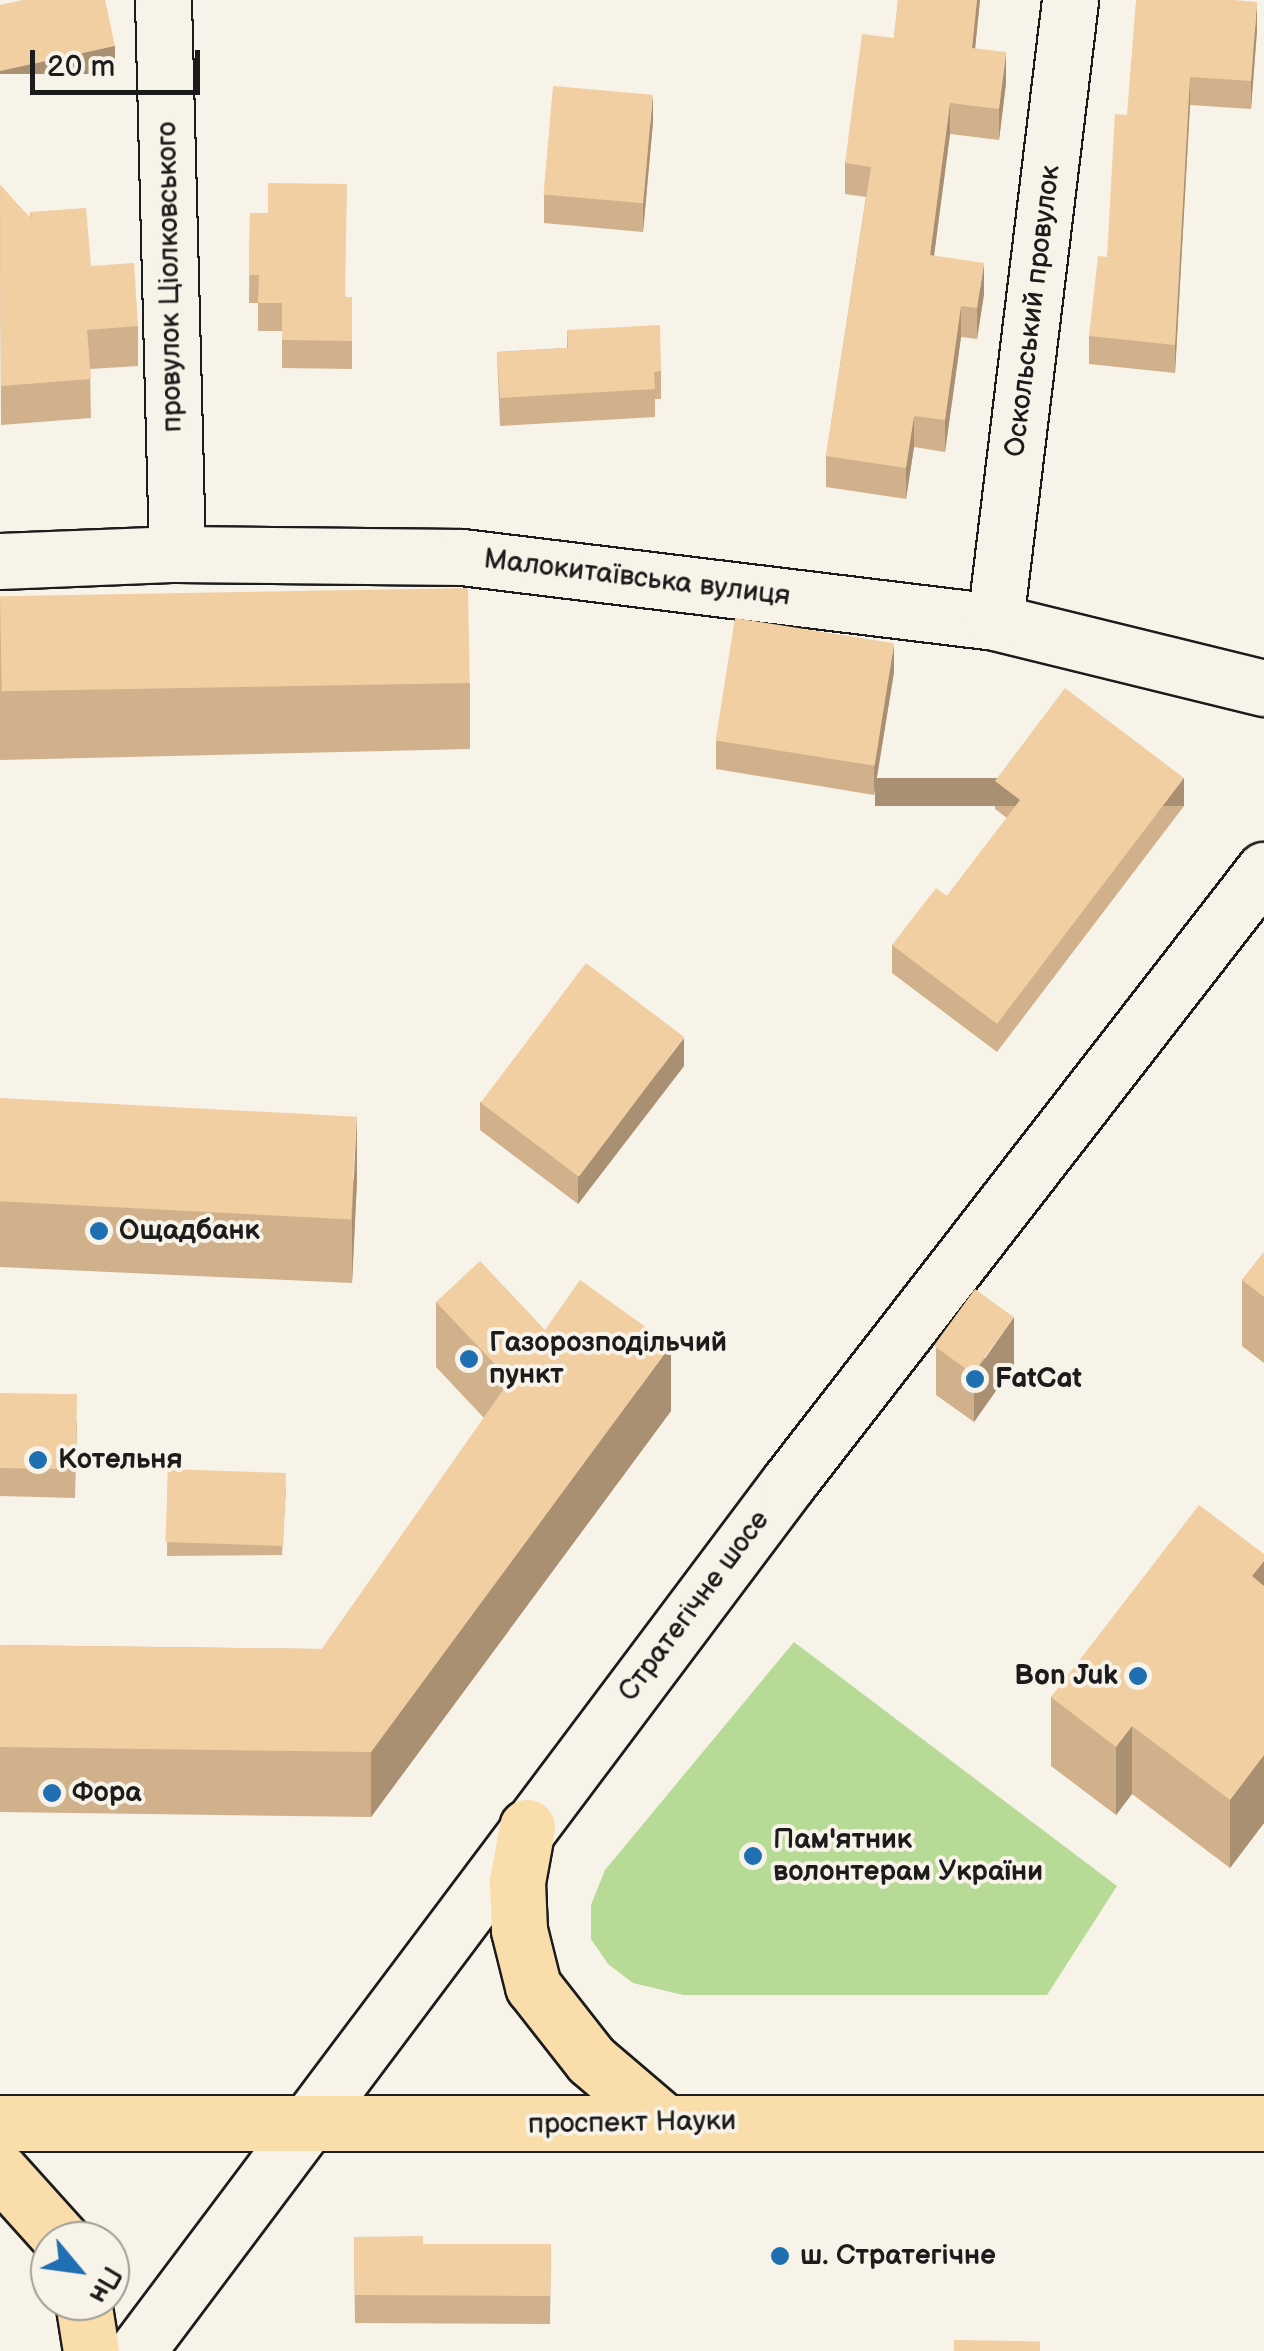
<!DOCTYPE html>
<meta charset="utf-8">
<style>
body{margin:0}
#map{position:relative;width:1264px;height:2351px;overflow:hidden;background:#f7f3e8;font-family:"Balsamiq Sans",sans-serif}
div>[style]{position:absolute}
.green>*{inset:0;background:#b7db96}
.roads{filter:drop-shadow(2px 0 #1c1c1c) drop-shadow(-2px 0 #1c1c1c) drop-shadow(0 2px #1c1c1c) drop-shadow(0 -2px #1c1c1c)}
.minor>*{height:55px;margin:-27.5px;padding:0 27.5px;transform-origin:27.5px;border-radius:27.5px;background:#f7f3e8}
.major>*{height:55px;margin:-27.5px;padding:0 27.5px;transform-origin:27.5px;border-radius:27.5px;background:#f9ddab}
.wall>*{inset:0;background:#d0b18c}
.shaded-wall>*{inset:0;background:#a99072;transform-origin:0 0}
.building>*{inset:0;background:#f2cea3;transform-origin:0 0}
.dots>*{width:28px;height:28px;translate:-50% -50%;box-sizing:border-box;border:5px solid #f7f3e8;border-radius:50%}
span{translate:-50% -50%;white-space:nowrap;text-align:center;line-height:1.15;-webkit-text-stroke:8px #f7f3e8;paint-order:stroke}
.street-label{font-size:28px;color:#1c1c1c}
.poi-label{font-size:28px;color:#1c1c1c;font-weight:700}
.left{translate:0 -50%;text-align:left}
.right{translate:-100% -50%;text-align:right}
.north{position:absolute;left:30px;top:2221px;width:100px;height:100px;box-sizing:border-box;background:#f7f3e8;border:2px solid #9f9d96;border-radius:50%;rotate:119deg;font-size:28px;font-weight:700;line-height:40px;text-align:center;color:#1c1c1c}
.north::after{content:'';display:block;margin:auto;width:35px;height:45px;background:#1f6fb2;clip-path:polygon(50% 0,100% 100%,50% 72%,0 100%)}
.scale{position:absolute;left:30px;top:50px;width:170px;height:45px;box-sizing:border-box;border:5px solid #1c1c1c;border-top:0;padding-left:12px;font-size:30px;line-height:35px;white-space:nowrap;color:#1c1c1c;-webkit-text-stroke:8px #f7f3e8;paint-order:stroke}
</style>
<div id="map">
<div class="green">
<i style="clip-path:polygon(794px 1642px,1117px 1886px,1047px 1995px,683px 1995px,633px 1983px,608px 1964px,591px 1939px,591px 1905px,605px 1870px)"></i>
</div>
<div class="roads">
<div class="minor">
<i style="left:163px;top:0;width:554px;rotate:88.55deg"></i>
<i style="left:0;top:561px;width:177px;rotate:-2.3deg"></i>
<i style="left:177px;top:554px;width:285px;rotate:0.6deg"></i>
<i style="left:462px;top:557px;width:537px;rotate:6.95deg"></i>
<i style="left:995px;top:622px;width:277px;rotate:13.8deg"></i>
<i style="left:995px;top:622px;width:627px;rotate:-83.12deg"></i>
<i style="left:137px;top:2351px;width:1086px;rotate:-53.12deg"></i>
<i style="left:789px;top:1482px;width:775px;rotate:-52.18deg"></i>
</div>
<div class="major">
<i style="left:527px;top:1827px;width:56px;rotate:100.3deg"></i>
<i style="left:517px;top:1882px;width:48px;rotate:87.6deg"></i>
<i style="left:519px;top:1930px;width:58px;rotate:76deg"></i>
<i style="left:533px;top:1986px;width:94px;rotate:51.9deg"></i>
<i style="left:591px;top:2060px;width:97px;rotate:40.4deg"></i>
<i style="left:0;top:2123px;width:1264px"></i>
<i style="left:0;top:2171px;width:94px;rotate:48deg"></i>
<i style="left:83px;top:2301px;width:51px;rotate:80.9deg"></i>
</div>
</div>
<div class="wall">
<i style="clip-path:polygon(898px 0,980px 0,975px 48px,1006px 83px,999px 140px,950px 134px,934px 255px,984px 294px,977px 339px,961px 337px,945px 452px,914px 447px,906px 499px,826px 487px,826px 456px,866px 197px,845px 194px,845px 163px,894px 38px)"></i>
<i style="clip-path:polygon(1257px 30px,1251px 109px,1190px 105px,1175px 373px,1089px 364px,1089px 336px,1107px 257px,1127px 115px)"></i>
<i style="clip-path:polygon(653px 122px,643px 232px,544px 223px,544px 195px)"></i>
<i style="clip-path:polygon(0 185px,30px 218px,30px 212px,91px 266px,138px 326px,138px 366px,90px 369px,91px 418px,1px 425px)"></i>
<i style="clip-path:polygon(250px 213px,346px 297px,352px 297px,352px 369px,282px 368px,282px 331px,258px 331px,258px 303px,249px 303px)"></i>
<i style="clip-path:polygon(567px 330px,661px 371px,661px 399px,655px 399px,655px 417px,500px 426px,497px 352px,567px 348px)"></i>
<i style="clip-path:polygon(0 598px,470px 683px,470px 749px,0 760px)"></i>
<i style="clip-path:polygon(894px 672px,874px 795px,716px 769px,716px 741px)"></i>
<i style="clip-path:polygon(995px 781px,1184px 806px,997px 1052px,892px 973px,892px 945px,947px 896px,1007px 818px,995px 809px)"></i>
<i style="clip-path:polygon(684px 1066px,578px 1204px,480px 1130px,480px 1102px)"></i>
<i style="clip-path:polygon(0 1098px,357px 1180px,352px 1283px,0 1267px)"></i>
<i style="clip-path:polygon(1264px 1252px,1264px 1363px,1242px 1346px,1242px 1280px)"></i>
<i style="clip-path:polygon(436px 1302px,545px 1330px,671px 1411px,371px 1817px,0 1812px,0 1645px,322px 1649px,484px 1418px,436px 1367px)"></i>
<i style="clip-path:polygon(936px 1347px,1014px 1365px,974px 1422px,936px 1395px)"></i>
<i style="clip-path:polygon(0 1393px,77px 1423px,75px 1498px,0 1496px)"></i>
<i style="clip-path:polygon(168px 1469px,286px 1487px,282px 1555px,167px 1556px)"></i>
<i style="clip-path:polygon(1264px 1554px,1264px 1823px,1230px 1868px,1132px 1794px,1116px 1815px,1051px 1766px,1051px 1697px)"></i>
<i style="clip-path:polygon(354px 2237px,423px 2244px,551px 2244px,550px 2324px,355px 2323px)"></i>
</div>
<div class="shaded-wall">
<i style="clip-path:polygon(977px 0,980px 0,972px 79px,972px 48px)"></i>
<i style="clip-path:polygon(1257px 2px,1257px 30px,1251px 109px,1251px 81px)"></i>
<i style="left:115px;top:46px;width:28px;height:118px;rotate:90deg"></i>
<i style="clip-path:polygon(1006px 52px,1006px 83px,999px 140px,999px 109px)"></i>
<i style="clip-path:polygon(1190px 77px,1190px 105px,1175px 373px,1175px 345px)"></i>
<i style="clip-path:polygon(653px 94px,653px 122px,643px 232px,643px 204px)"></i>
<i style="clip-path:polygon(950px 103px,950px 134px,930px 286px,930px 255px)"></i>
<i style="clip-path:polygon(984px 263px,984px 294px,977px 339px,977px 308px)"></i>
<i style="clip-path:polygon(961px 306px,961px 337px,945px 452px,945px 420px)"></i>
<i style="clip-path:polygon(914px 416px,914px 447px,906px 499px,906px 468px)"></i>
<i style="clip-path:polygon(894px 644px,894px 672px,874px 795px,874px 767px)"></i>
<i style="left:1184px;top:778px;width:28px;height:309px;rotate:90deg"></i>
<i style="clip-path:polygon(684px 1038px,684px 1066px,578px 1204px,578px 1176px)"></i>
<i style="clip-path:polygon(357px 1114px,357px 1180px,352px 1283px,352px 1217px)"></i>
<i style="clip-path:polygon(1014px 1317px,1014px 1365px,974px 1422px,974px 1374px)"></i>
<i style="clip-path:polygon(671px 1345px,671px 1411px,371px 1817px,371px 1752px)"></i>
<i style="clip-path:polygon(1264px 1561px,1264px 1629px,1252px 1576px)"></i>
<i style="clip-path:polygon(1132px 1726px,1132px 1794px,1116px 1815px,1116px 1747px)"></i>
<i style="clip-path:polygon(1264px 1755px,1264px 1823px,1230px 1868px,1230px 1800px)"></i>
</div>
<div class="building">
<i style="clip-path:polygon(23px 0,105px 0,115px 46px,0 71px,0 5px)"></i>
<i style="clip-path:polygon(898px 0,977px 0,972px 48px,1006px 52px,999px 109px,950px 103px,930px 255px,984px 263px,977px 308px,961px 306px,945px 420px,914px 416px,906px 468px,826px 456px,871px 167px,845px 163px,862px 34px,894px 38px)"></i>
<i style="clip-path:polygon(1136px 0,1233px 0,1257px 2px,1251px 81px,1190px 77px,1175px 345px,1089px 336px,1098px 256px,1107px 257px,1115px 114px,1127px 115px)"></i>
<i style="left:553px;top:86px;width:100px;height:109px;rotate:5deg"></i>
<i style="clip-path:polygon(268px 183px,347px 184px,345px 297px,352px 297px,352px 341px,282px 340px,282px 303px,258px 303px,259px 275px,249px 275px,250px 213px,268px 213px)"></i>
<i style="clip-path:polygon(0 185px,31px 219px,30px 212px,86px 208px,91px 266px,134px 263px,138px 326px,87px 330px,91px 379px,1px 386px)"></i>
<i style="clip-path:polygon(660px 325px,661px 371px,654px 372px,655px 389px,500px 398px,497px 352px,568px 348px,567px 330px)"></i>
<i style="left:468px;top:588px;width:95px;height:468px;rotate:89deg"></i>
<i style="left:735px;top:618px;width:161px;height:124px;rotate:9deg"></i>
<i style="clip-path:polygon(1065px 688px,1184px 778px,997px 1024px,892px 945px,936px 888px,947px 896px,1020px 800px,995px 781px)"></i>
<i style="left:586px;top:963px;width:123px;height:175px;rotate:37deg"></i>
<i style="left:0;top:1098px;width:357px;height:103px;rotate:3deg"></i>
<i style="clip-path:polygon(1264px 1252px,1264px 1297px,1242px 1280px)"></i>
<i style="clip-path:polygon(480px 1261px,545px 1330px,580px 1280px,671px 1345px,371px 1752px,0 1747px,0 1645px,322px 1649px,510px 1380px,436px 1302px)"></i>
<i style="left:975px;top:1289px;width:48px;height:70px;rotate:36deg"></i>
<i style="left:0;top:1393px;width:77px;height:75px;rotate:1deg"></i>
<i style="left:168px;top:1469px;width:118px;height:73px;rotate:2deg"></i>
<i style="clip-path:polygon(1199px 1505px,1264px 1554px,1264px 1561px,1252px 1576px,1264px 1586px,1264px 1755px,1230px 1800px,1132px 1726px,1116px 1747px,1051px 1697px)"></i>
<i style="clip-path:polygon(423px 2236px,423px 2244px,551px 2244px,550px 2296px,355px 2295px,354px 2237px)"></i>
<i style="left:954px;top:2340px;width:86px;height:11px;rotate:1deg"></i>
</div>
<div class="dots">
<i style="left:99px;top:1231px;background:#1f6fb2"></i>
<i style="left:469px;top:1359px;background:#1f6fb2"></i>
<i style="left:975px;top:1379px;background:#1f6fb2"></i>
<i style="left:38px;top:1460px;background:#1f6fb2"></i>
<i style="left:1138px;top:1676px;background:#1f6fb2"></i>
<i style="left:52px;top:1793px;background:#1f6fb2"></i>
<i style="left:753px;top:1856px;background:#1f6fb2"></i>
<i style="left:780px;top:2256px;background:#1f6fb2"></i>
</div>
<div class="street-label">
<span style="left:170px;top:277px;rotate:-91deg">провулок Ціолковського</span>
<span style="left:1033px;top:311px;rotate:-83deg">Оскольський провулок</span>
<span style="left:637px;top:578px;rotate:7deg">Малокитаївська вулиця</span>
<span style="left:694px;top:1606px;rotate:-53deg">Стратегічне шосе</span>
<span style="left:632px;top:2123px;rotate:-1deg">проспект Науки</span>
</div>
<div class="poi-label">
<span class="left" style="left:119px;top:1231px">Ощадбанк</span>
<span class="left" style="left:489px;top:1359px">Газорозподільчий<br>пункт</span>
<span class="left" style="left:995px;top:1379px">FatCat</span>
<span class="left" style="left:58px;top:1460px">Котельня</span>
<span class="right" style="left:1118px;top:1676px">Bon Juk</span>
<span class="left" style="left:72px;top:1793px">Фора</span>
<span class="left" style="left:773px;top:1856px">Пам'ятник<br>волонтерам України</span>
<span class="left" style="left:800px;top:2256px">ш. Стратегічне</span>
</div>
<div class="north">Пн</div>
<div class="scale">20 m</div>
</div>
